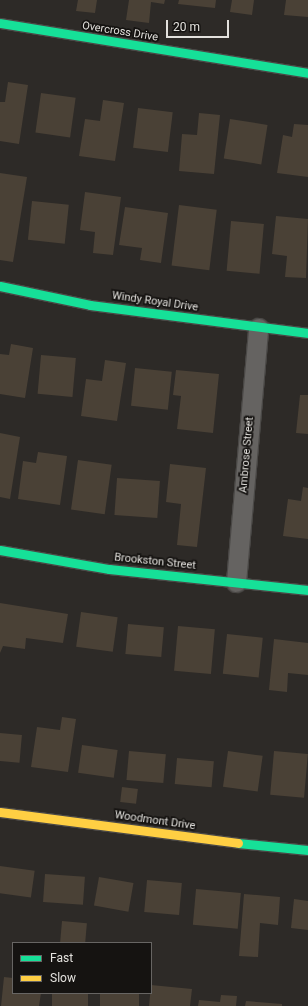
<!DOCTYPE html>
<style>
body{margin:0}
#map{position:relative;width:308px;height:1006px;overflow:hidden;background:#2d2a27;font-family:Roboto,sans-serif}
div>[style]{position:absolute}
.building>*{inset:0;background:#4a4136;transform-origin:0 0}
.roads{filter:drop-shadow(1px 0 #4a4846) drop-shadow(-1px 0 #4a4846) drop-shadow(0 1px #4a4846) drop-shadow(0 -1px #4a4846)}
.street>*{height:19px;margin:-9.5px;padding:0 9.5px;transform-origin:9.5px;border-radius:9.5px;background:#656361}
.fast>*{height:9px;margin:-4.5px;padding:0 4.5px;transform-origin:4.5px;border-radius:4.5px;background:#16e098}
.slow>*{height:9px;margin:-4.5px;padding:0 4.5px;transform-origin:4.5px;border-radius:4.5px;background:#ffcf43}
span{translate:-50% -50%;white-space:nowrap;text-align:center;line-height:1.15;-webkit-text-stroke:3.5px #151311;paint-order:stroke}
.street-label{font-size:11px;color:#e3e1dd}
.legend{position:absolute;left:12px;top:942px;width:140px;height:52px;box-sizing:border-box;background:#151311;border:1px solid #676563;margin:0;padding:5px 7px;list-style:none;font-size:12px;color:#e3e1dd}
.legend li{display:flex;align-items:center;gap:8px;height:20px}
.legend b{width:20px;border:1px solid #676563}
.scale{position:absolute;left:166px;top:20px;width:63px;height:18px;box-sizing:border-box;border:2px solid #e3e1dd;border-top:0;padding-left:5px;font-size:12px;line-height:14px;white-space:nowrap;color:#e3e1dd;-webkit-text-stroke:3px #151311;paint-order:stroke}
</style>
<div id="map">
<div class="building">
<i style="clip-path:polygon(78px 0,97px 0,95px 13px,76px 11px)"></i>
<i style="clip-path:polygon(129px 0,165px 0,164px 4px,151px 2px,149px 23px,126px 20px)"></i>
<i style="clip-path:polygon(179px 0,216px 0,215px 8px,178px 4px)"></i>
<i style="clip-path:polygon(232px 0,254px 0,252px 15px,230px 12px)"></i>
<i style="clip-path:polygon(286px 0,308px 0,308px 17px,284px 15px)"></i>
<i style="clip-path:polygon(8px 82px,28px 85px,19px 144px,0 141px,0 102px,5px 102px)"></i>
<i style="left:41px;top:93px;width:35px;height:40px;rotate:8deg"></i>
<i style="clip-path:polygon(103px 100px,124px 103px,115px 161px,79px 156px,85px 119px,100px 121px)"></i>
<i style="left:138px;top:108px;width:35px;height:40px;rotate:7deg"></i>
<i style="clip-path:polygon(199px 113px,220px 115px,214px 174px,179px 171px,182px 134px,197px 135px)"></i>
<i style="left:230px;top:119px;width:38px;height:40px;rotate:9deg"></i>
<i style="clip-path:polygon(294px 124px,308px 125px,308px 177px,277px 173px,283px 135px,292px 137px)"></i>
<i style="clip-path:polygon(0 173px,27px 177px,13px 262px,0 260px)"></i>
<i style="clip-path:polygon(85px 192px,121px 197px,113px 255px,93px 253px,95px 232px,80px 230px)"></i>
<i style="left:32px;top:201px;width:37px;height:39px;rotate:6deg"></i>
<i style="left:179px;top:205px;width:38px;height:61px;rotate:7deg"></i>
<i style="clip-path:polygon(125px 207px,168px 213px,161px 263px,140px 260px,142px 248px,119px 245px)"></i>
<i style="clip-path:polygon(276px 216px,308px 219px,306px 278px,285px 277px,287px 256px,272px 254px)"></i>
<i style="left:231px;top:221px;width:33px;height:50px;rotate:5deg"></i>
<i style="clip-path:polygon(11px 344px,33px 348px,25px 398px,0 394px,0 354px,9px 355px)"></i>
<i style="left:41px;top:355px;width:35px;height:39px;rotate:5deg"></i>
<i style="clip-path:polygon(105px 360px,126px 363px,117px 421px,81px 416px,86px 379px,102px 381px)"></i>
<i style="left:135px;top:368px;width:37px;height:38px;rotate:6deg"></i>
<i style="clip-path:polygon(176px 370px,219px 374px,213px 433px,177px 429px,181px 396px,173px 395px)"></i>
<i style="clip-path:polygon(300px 395px,308px 395px,308px 434px,296px 433px)"></i>
<i style="clip-path:polygon(0 433px,20px 437px,10px 499px,0 497px)"></i>
<i style="clip-path:polygon(38px 452px,67px 456px,60px 505px,18px 499px,23px 461px,36px 463px)"></i>
<i style="left:78px;top:460px;width:34px;height:50px;rotate:8deg"></i>
<i style="clip-path:polygon(170px 464px,206px 468px,197px 547px,177px 545px,181px 504px,166px 502px)"></i>
<i style="left:117px;top:478px;width:43px;height:37px;rotate:4deg"></i>
<i style="clip-path:polygon(303px 487px,308px 488px,308px 539px,283px 536px,288px 499px,301px 501px)"></i>
<i style="clip-path:polygon(0 603px,68px 614px,63px 643px,26px 638px,25px 649px,3px 646px,0 653px)"></i>
<i style="left:81px;top:612px;width:37px;height:35px;rotate:8deg"></i>
<i style="left:128px;top:624px;width:36px;height:30px;rotate:5deg"></i>
<i style="left:178px;top:626px;width:37px;height:45px;rotate:5deg"></i>
<i style="left:227px;top:634px;width:36px;height:40px;rotate:6deg"></i>
<i style="clip-path:polygon(274px 639px,308px 643px,308px 675px,288px 673px,287px 692px,269px 690px)"></i>
<i style="clip-path:polygon(62px 717px,76px 719px,68px 772px,31px 767px,37px 727px,60px 730px)"></i>
<i style="left:0;top:733px;width:22px;height:28px;rotate:5deg"></i>
<i style="left:82px;top:745px;width:36px;height:28px;rotate:8deg"></i>
<i style="left:129px;top:751px;width:37px;height:29px;rotate:5deg"></i>
<i style="left:228px;top:751px;width:35px;height:36px;rotate:8deg"></i>
<i style="left:274px;top:751px;width:34px;height:44px;rotate:5deg"></i>
<i style="left:177px;top:758px;width:37px;height:26px;rotate:5deg"></i>
<i style="left:122px;top:787px;width:16px;height:15px;rotate:7deg"></i>
<i style="left:0;top:866px;width:35px;height:27px;rotate:8deg"></i>
<i style="left:45px;top:874px;width:40px;height:28px;rotate:4deg"></i>
<i style="left:99px;top:877px;width:35px;height:29px;rotate:10deg"></i>
<i style="left:147px;top:880px;width:35px;height:32px;rotate:5deg"></i>
<i style="left:196px;top:889px;width:45px;height:36px;rotate:5deg"></i>
<i style="clip-path:polygon(244px 894px,280px 897px,278px 925px,260px 923px,258px 957px,239px 956px)"></i>
<i style="clip-path:polygon(294px 899px,308px 901px,308px 930px,291px 928px)"></i>
<i style="left:62px;top:921px;width:25px;height:22px;rotate:5deg"></i>
<i style="clip-path:polygon(4px 977px,13px 978px,13px 993px,41px 993px,39px 1006px,1px 1006px)"></i>
<i style="clip-path:polygon(151px 985px,192px 989px,190px 1006px,149px 1006px)"></i>
<i style="left:52px;top:993px;width:36px;height:13px"></i>
<i style="left:100px;top:993px;width:39px;height:13px"></i>
<i style="clip-path:polygon(221px 995px,237px 996px,236px 1006px,198px 1006px,199px 1000px,220px 1002px)"></i>
<i style="clip-path:polygon(246px 1001px,282px 1004px,282px 1006px,245px 1006px)"></i>
</div>
<div class="roads">
<div class="street">
<i style="left:236px;top:582px;width:255px;rotate:-85deg"></i>
</div>
<div class="fast">
<i style="left:0;top:23px;width:312px;rotate:9.2deg"></i>
<i style="left:0;top:286px;width:92px;rotate:11.9deg"></i>
<i style="left:90px;top:305px;width:220px;rotate:7.3deg"></i>
<i style="left:0;top:550px;width:111px;rotate:9.9deg"></i>
<i style="left:109px;top:569px;width:200px;rotate:6deg"></i>
<i style="left:238px;top:843px;width:70px;rotate:5.7deg"></i>
</div>
<div class="slow">
<i style="left:0;top:812px;width:240px;rotate:7.4deg"></i>
</div>
</div>
<div class="street-label">
<span style="left:120px;top:32px;rotate:9deg">Overcross Drive</span>
<span style="left:155px;top:302px;rotate:8deg">Windy Royal Drive</span>
<span style="left:247px;top:455px;rotate:-85deg">Ambrose Street</span>
<span style="left:155px;top:562px;rotate:6deg">Brookston Street</span>
<span style="left:155px;top:821px;rotate:8deg">Woodmont Drive</span>
</div>
<ul class="legend">
<li><b style="height:5px;background:#16e098"></b>Fast</li>
<li><b style="height:5px;background:#ffcf43"></b>Slow</li>
</ul>
<div class="scale">20 m</div>
</div>
